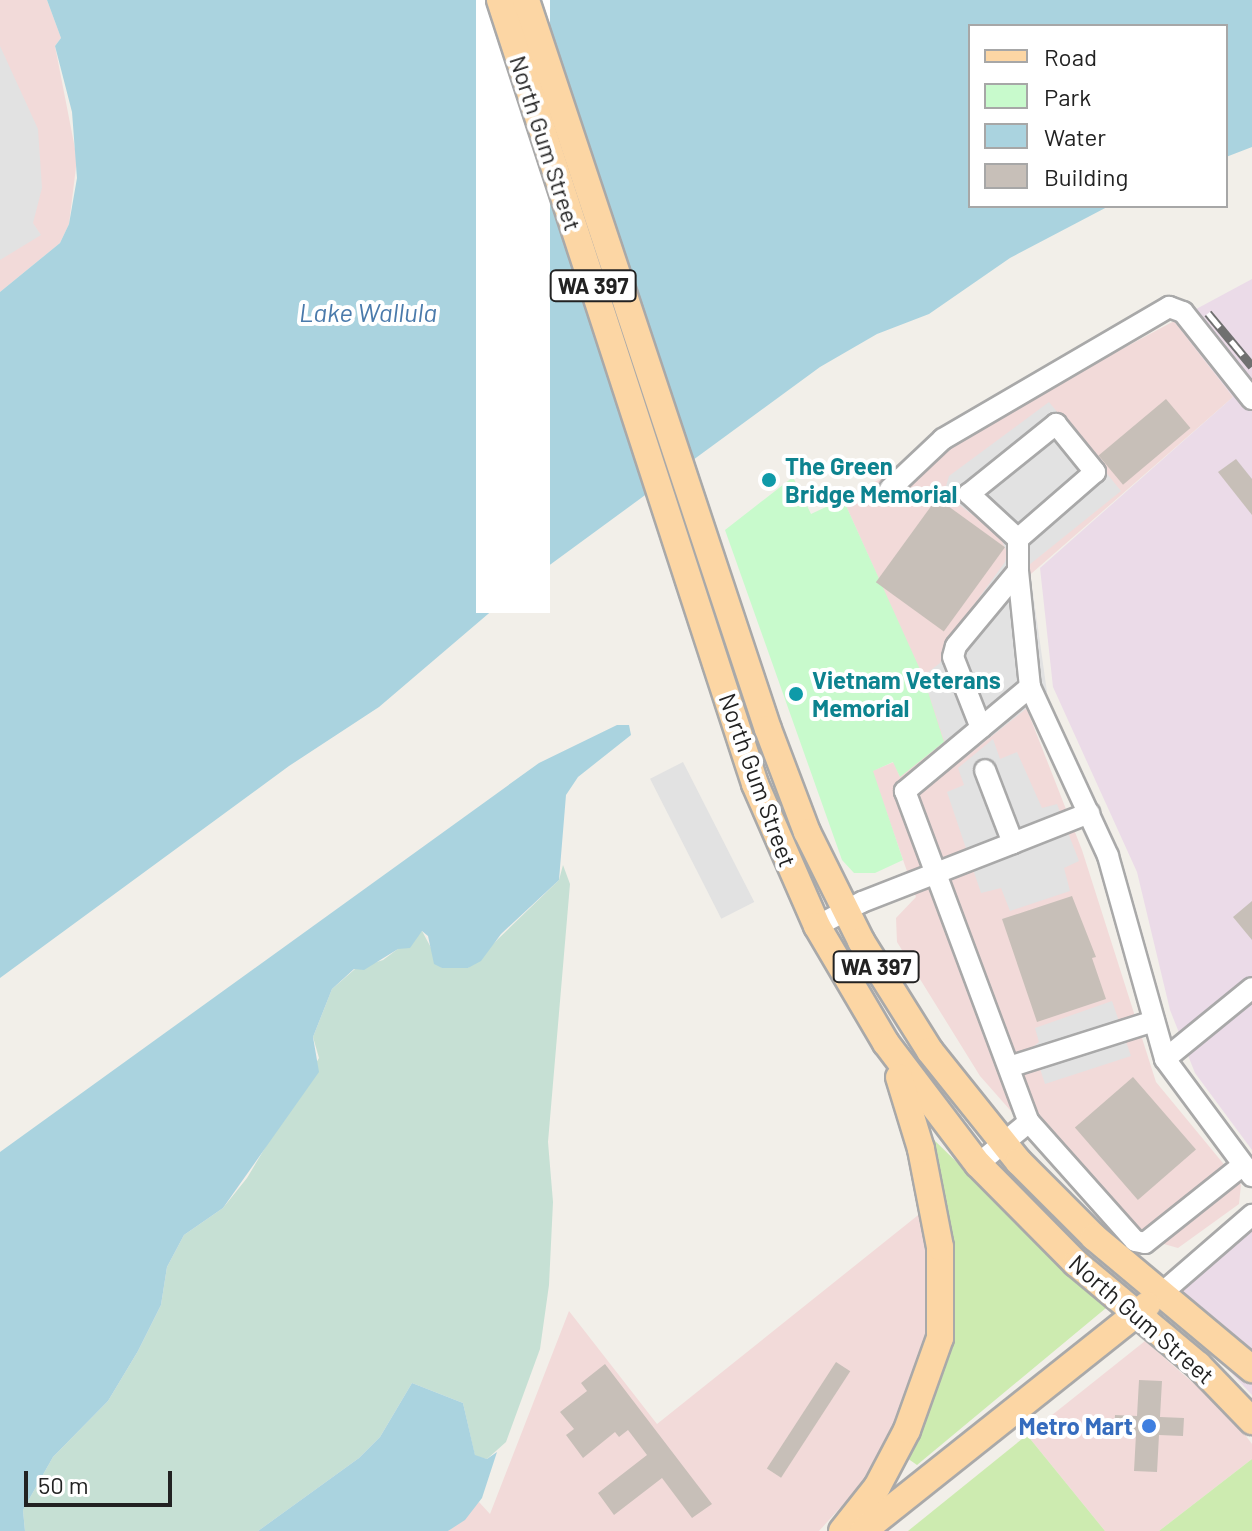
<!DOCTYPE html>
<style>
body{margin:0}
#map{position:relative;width:1252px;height:1531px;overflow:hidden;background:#f2efe9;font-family:Barlow,sans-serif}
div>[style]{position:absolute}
.commercial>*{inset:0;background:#f2dad9}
.industrial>*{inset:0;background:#ebdbe8}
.grass>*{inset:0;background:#cdebb0}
.wetland>*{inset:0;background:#c6e0d4}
.park>*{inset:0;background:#c8facc}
.parking>*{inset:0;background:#e2e2e2;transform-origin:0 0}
.water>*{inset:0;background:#aad3df}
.pier>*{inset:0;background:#fff;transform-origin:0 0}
.building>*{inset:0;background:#c7bfb8;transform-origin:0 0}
.roads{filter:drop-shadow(2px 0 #a9a9a9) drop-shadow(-2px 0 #a9a9a9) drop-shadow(0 2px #a9a9a9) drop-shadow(0 -2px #a9a9a9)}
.minor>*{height:20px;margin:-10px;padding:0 10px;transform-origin:10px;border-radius:10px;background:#fff}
.major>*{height:26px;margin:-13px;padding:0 13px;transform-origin:13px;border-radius:13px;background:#fcd6a4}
.rail>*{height:9px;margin-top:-4.5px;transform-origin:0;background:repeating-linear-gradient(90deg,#fff 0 18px,#707070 0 36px);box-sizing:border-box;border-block:2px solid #707070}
.dots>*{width:22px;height:22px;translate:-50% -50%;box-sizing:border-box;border:4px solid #fff;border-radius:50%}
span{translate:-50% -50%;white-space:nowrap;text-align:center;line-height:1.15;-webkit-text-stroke:8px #fff;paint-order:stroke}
.shield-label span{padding:2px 6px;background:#fff;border:2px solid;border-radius:6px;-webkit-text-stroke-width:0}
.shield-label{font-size:22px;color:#222;font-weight:700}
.street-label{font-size:24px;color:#222}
.culture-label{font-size:24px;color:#0d838f;font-weight:700}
.left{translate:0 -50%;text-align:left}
.shop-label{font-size:24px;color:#366cbe;font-weight:700}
.right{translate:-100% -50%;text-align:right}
.water-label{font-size:26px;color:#4a7aab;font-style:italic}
.legend{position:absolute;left:968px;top:24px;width:260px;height:184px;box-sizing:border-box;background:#fff;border:2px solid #a7a7a7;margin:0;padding:10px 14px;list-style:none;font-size:24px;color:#222}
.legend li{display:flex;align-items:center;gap:16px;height:40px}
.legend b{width:40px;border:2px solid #a7a7a7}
.scale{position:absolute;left:24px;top:1471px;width:148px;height:36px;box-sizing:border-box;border:4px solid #222;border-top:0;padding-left:10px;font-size:24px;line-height:28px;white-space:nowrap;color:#222;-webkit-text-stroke:6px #fff;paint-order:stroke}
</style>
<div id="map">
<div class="commercial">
<i style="clip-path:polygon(0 0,47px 0,61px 38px,55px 46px,77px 159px,69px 224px,60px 243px,0 292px)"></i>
<i style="clip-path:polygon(1174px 321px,1233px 397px,1007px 595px,1015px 679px,1082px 850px,1156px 1082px,1241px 1185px,1239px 1204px,1178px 1248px,1139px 1237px,1086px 1196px,980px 1076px,897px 942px,896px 918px,916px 897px,872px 771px,894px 762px,900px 777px,922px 676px,843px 499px)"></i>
<i style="clip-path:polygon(922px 1212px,931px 1315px,923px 1369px,878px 1466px,819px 1531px,448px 1531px,479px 1502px,490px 1514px,569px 1311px,657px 1424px)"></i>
<i style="clip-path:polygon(1145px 1341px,1231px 1416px,1252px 1444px,1252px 1459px,1159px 1531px,1105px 1531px,1027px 1435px)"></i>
</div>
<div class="industrial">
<i style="clip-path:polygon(1252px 279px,1252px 1150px,1195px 1073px,1170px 1010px,1137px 872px,1053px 687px,1040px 568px,1233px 397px,1174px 321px)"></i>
<i style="clip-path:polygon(1252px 1217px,1252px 1395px,1160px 1297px)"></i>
</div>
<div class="grass">
<i style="clip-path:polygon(929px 1135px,1106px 1308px,917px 1465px,907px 1458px,939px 1377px)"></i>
<i style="clip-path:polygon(1027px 1435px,1105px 1531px,908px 1531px)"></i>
<i style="clip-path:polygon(1252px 1459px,1252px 1531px,1159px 1531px)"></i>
</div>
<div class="wetland">
<i style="clip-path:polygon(563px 865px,570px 884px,548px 1142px,553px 1202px,549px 1285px,540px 1349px,506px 1442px,487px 1459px,475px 1456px,463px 1403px,412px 1383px,380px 1437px,359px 1458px,258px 1531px,25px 1531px,23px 1510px,53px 1457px,108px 1401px,138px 1351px,161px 1305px,167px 1267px,184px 1235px,223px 1208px,247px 1178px,319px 1058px,313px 1037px,332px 989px,355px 969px,383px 960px,422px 931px,442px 968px,468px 968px,559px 880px)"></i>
</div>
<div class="park">
<i style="clip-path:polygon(793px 477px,811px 514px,843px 499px,923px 676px,944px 742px,900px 777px,893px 762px,873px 771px,903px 860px,875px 873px,854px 873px,842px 860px,725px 530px)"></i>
</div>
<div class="parking">
<i style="clip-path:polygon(0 46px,38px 129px,42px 188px,33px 223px,41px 235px,0 260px)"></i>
<i style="clip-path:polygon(1049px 402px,1121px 491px,1029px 565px,1047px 692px,953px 767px,923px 676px,940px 663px,952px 635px,1005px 562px,1007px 552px,999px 535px,944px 493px,949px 476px)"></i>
<i style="clip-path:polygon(993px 739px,1000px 759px,1017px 752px,1042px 808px,1057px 804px,1079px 861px,1064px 868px,1070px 891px,1010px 911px,1001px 888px,981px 893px,947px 792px,964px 785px,958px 768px)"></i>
<i style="left:683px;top:762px;width:157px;height:37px;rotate:63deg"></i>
<i style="clip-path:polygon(1112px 1001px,1131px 1056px,1045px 1084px,1033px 1047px,1039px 1042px,1035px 1028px)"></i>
</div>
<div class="water">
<i style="clip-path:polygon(47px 0,1252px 0,1252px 147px,1226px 157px,1226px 26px,970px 26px,970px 206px,1109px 206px,1010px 258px,929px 314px,877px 334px,820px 367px,521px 586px,379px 707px,289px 766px,0 978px,0 292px,60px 243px,69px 224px,77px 178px,72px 112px,55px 46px,61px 38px)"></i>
<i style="clip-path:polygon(617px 725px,629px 725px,631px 735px,578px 777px,566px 795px,559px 880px,501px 934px,481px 961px,468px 968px,442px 968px,434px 964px,428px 936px,422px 931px,410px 948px,398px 949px,364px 970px,354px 969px,332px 989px,313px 1037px,319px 1072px,223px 1208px,184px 1235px,167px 1267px,161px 1305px,138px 1351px,108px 1401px,53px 1457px,23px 1510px,25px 1531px,0 1531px,0 1152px,539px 763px)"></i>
<i style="clip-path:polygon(412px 1383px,463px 1403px,475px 1455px,487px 1459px,497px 1452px,482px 1498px,465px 1520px,448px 1531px,258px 1531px,359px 1458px,380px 1437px)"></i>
</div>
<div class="pier">
<i style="left:476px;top:0;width:74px;height:613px"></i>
</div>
<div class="building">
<i style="left:1166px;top:399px;width:38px;height:88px;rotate:50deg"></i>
<i style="clip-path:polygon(1236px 459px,1252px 479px,1252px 515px,1218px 472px)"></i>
<i style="left:937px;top:498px;width:84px;height:104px;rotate:36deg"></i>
<i style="clip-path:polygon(1072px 896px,1096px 957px,1092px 958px,1106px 999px,1037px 1022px,1002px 919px)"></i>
<i style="clip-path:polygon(1252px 901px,1252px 940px,1233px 917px)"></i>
<i style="left:1133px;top:1077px;width:96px;height:77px;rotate:49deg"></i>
<i style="left:836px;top:1362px;width:17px;height:127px;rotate:33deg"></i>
<i style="clip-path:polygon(605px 1364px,712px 1504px,692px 1518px,662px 1478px,614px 1515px,598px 1493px,647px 1455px,628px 1430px,619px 1437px,615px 1432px,583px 1458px,566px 1435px,574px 1429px,560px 1412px,587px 1391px,581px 1383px)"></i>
<i style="clip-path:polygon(1139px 1380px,1162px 1381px,1160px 1417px,1184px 1418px,1183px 1436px,1159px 1435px,1157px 1472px,1134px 1471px,1136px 1434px,1114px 1433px,1115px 1415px,1137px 1416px)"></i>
</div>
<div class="roads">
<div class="minor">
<i style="left:890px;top:489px;width:73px;rotate:-43.3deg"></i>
<i style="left:943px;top:439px;width:262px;rotate:-30.3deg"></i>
<i style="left:1169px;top:307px;width:15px;rotate:20deg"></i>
<i style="left:1183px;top:312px;width:111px;rotate:51.6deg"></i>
<i style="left:1018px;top:571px;width:32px;rotate:-90deg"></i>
<i style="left:1018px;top:539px;width:67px;rotate:-137.4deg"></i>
<i style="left:969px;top:494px;width:112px;rotate:-38.8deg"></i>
<i style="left:1056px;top:424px;width:62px;rotate:50.9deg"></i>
<i style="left:1095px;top:472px;width:102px;rotate:139deg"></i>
<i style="left:1030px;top:687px;width:163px;rotate:140.2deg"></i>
<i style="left:905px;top:791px;width:353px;rotate:69.5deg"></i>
<i style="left:1029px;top:1122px;width:159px;rotate:48.3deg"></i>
<i style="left:1135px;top:1241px;width:10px;rotate:11deg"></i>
<i style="left:1145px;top:1243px;width:125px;rotate:-38.5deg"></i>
<i style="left:981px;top:728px;width:76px;rotate:-111.5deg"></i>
<i style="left:953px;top:657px;width:11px;rotate:-75deg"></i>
<i style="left:956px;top:646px;width:97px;rotate:-50.4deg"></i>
<i style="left:1018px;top:571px;width:117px;rotate:84.1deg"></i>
<i style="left:1030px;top:687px;width:186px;rotate:65.2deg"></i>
<i style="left:1108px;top:856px;width:211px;rotate:74.3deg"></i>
<i style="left:1165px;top:1059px;width:146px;rotate:53.4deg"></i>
<i style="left:1013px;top:843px;width:82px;rotate:-21.5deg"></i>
<i style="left:817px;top:926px;width:51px;rotate:-28.1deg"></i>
<i style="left:862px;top:902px;width:162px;rotate:-21.3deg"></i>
<i style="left:1013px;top:843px;width:78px;rotate:-111deg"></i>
<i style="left:1165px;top:1059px;width:112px;rotate:-39.2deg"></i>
<i style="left:1009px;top:1067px;width:152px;rotate:-17.6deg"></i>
<i style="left:978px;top:1164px;width:66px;rotate:-39.5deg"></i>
<i style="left:1163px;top:1292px;width:118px;rotate:-40.9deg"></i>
</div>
<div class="major">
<i style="left:500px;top:0;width:824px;rotate:71.98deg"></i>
<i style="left:755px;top:784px;width:155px;rotate:66.4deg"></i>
<i style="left:817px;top:926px;width:136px;rotate:59.5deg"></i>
<i style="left:886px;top:1043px;width:152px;rotate:52.8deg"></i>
<i style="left:978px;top:1164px;width:139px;rotate:45.3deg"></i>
<i style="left:1076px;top:1263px;width:159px;rotate:39.9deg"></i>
<i style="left:1198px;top:1365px;width:78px;rotate:46deg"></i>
<i style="left:526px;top:0;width:768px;rotate:71.64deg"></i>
<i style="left:768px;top:729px;width:110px;rotate:69.3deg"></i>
<i style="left:807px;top:832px;width:122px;rotate:63.6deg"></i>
<i style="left:861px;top:941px;width:130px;rotate:57.9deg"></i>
<i style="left:930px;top:1051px;width:142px;rotate:51.3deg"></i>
<i style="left:1019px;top:1162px;width:106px;rotate:45deg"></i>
<i style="left:1094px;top:1237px;width:206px;rotate:39.9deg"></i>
<i style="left:842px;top:1531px;width:56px;rotate:-51.5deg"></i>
<i style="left:877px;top:1487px;width:64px;rotate:-62.2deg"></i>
<i style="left:907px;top:1430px;width:98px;rotate:-70.3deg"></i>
<i style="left:940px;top:1338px;width:91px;rotate:-90deg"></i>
<i style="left:940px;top:1247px;width:100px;rotate:-101deg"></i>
<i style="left:921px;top:1149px;width:75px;rotate:-107deg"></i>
<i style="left:863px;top:1531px;width:363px;rotate:-38.5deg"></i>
</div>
</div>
<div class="rail">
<i style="left:1208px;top:313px;width:69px;rotate:50.3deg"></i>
</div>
<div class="dots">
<i style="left:769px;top:480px;background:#0f9aa8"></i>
<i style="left:796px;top:694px;background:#0f9aa8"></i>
<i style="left:1149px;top:1426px;background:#3f7fe0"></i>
</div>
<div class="shield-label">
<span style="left:593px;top:286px">WA 397</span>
<span style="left:876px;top:967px">WA 397</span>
</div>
<div class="street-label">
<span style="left:546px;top:143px;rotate:72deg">North Gum Street</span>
<span style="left:758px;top:780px;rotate:70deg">North Gum Street</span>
<span style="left:1142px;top:1319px;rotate:41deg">North Gum Street</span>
</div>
<div class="culture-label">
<span class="left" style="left:785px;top:480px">The Green<br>Bridge Memorial</span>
<span class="left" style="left:812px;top:694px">Vietnam Veterans<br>Memorial</span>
</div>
<div class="shop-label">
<span class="right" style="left:1133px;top:1426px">Metro Mart</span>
</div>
<div class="water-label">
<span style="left:368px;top:312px">Lake Wallula</span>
</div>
<ul class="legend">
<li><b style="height:10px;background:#fcd6a4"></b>Road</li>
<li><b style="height:22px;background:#c8facc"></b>Park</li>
<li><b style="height:22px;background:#aad3df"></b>Water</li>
<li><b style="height:22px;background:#c7bfb8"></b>Building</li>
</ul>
<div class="scale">50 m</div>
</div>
